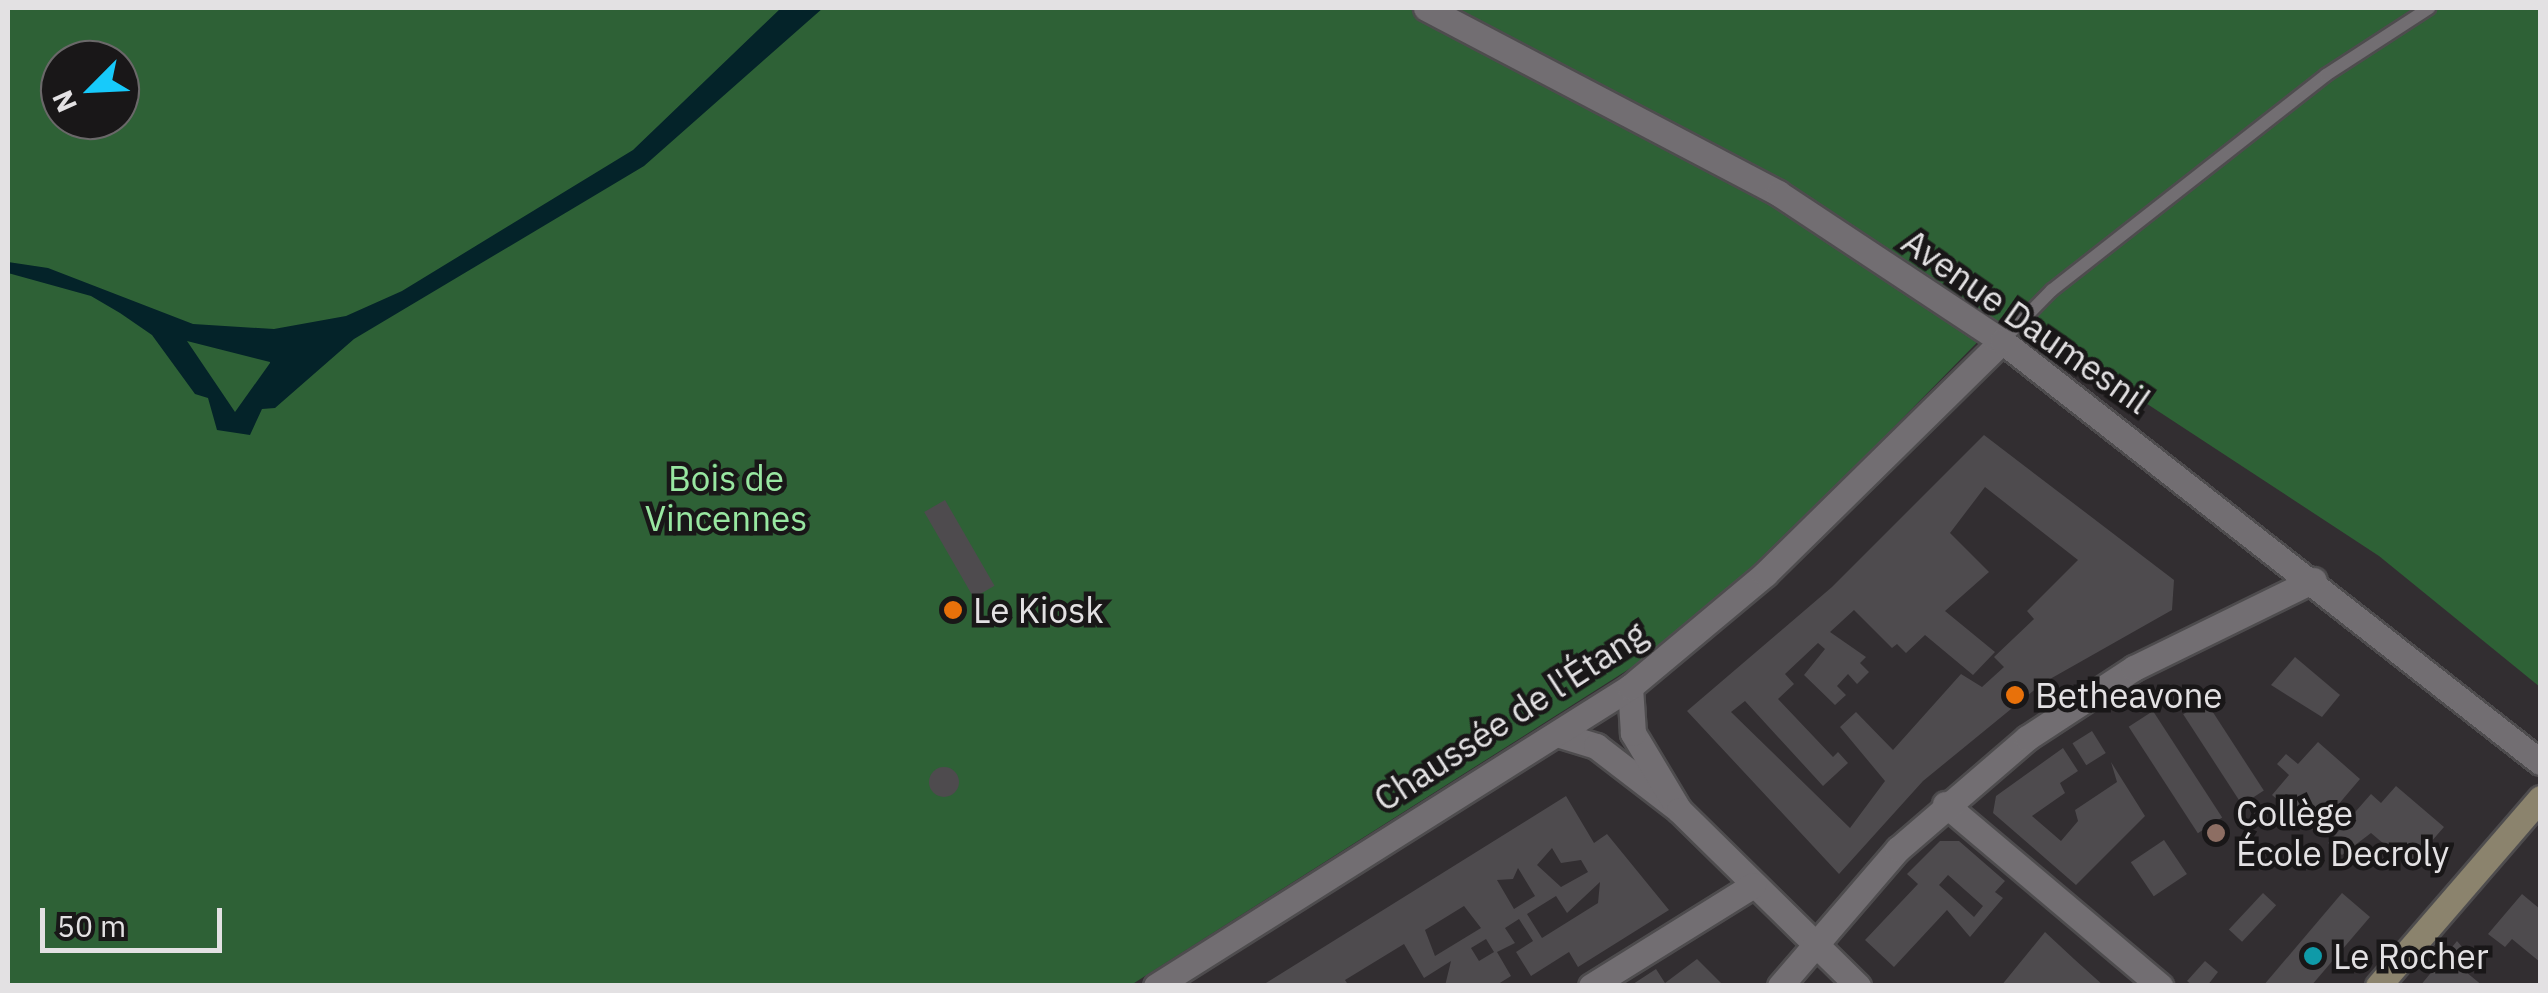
<!DOCTYPE html>
<meta charset="utf-8">
<style>
body{margin:0}
#map{position:relative;width:2548px;height:993px;overflow:hidden;background:#322e31;font-family:"IBM Plex Sans",sans-serif}
div>[style]{position:absolute}
.green>*{inset:0;background:#2e6136}
.water>*{inset:0;background:#042329}
.building>*{inset:0;background:#4e4b4e;transform-origin:0 0}
.round{border-radius:50%}
.roads{filter:drop-shadow(2px 0 #4e4c4e) drop-shadow(-2px 0 #4e4c4e) drop-shadow(0 2px #4e4c4e) drop-shadow(0 -2px #4e4c4e)}
.service>*{height:12px;margin:-6px;padding:0 6px;transform-origin:6px;border-radius:6px;background:#726e72}
.minor>*{height:25px;margin:-12.5px;padding:0 12.5px;transform-origin:12.5px;border-radius:12.5px;background:#726e72}
.tertiary>*{height:25px;margin:-12.5px;padding:0 12.5px;transform-origin:12.5px;border-radius:12.5px;background:#726e72}
.secondary>*{height:25px;margin:-12.5px;padding:0 12.5px;transform-origin:12.5px;border-radius:12.5px;background:#8b836d}
.dots>*{width:28px;height:28px;translate:-50% -50%;box-sizing:border-box;border:5px solid #191718;border-radius:50%}
span{translate:-50% -50%;white-space:nowrap;text-align:center;line-height:1.15;-webkit-text-stroke:9px #191718;paint-order:stroke}
.street-label{font-size:35px;color:#e3e1e3}
.park-label{font-size:35px;color:#98e7a1}
.poi-label{font-size:35px;color:#e3e1e3}
.left{translate:0 -50%;text-align:left}
.frame{position:absolute;inset:0;border:10px solid #e3e1e3;pointer-events:none}
.north{position:absolute;left:40px;top:40px;width:100px;height:100px;box-sizing:border-box;background:#191718;border:2px solid #6a6869;border-radius:50%;rotate:246deg;font-size:28px;font-weight:700;line-height:40px;text-align:center;color:#e3e1e3}
.north::after{content:'';display:block;margin:auto;width:35px;height:45px;background:#17cafb;clip-path:polygon(50% 0,100% 100%,50% 72%,0 100%)}
.scale{position:absolute;left:40px;top:908px;width:182px;height:45px;box-sizing:border-box;border:5px solid #e3e1e3;border-top:0;padding-left:12px;font-size:30px;line-height:35px;white-space:nowrap;color:#e3e1e3;-webkit-text-stroke:8px #191718;paint-order:stroke}
</style>
<div id="map">
<div class="green">
<i style="clip-path:polygon(evenodd,8px 8px,2540px 8px,2540px 687px,2379px 556px,2007px 312px,1792px 531px,1659px 650px,1131px 985px,8px 985px,8px 8px,60px 60px,120px 60px,120px 120px,60px 120px,60px 60px)"></i>
</div>
<div class="water">
<i style="clip-path:polygon(evenodd,781px 8px,823px 8px,644px 166px,354px 339px,275px 408px,262px 409px,250px 435px,217px 430px,208px 398px,195px 394px,152px 335px,120px 313px,91px 296px,8px 273px,8px 262px,48px 268px,193px 324px,274px 329px,346px 316px,402px 291px,633px 150px,781px 8px,187px 341px,270px 362px,270px 363px,235px 412px,187px 341px)"></i>
</div>
<div class="building">
<i style="clip-path:polygon(evenodd,1984px 435px,2174px 580px,2172px 610px,2043px 683px,1923px 781px,1839px 874px,1687px 711px,1832px 587px,1984px 435px,1985px 487px,2078px 560px,2027px 611px,2034px 619px,1994px 657px,2004px 667px,1982px 687px,1961px 674px,1893px 750px,1856px 712px,1840px 727px,1885px 781px,1850px 828px,1731px 712px,1745px 701px,1823px 786px,1848px 763px,1838px 752px,1833px 757px,1778px 699px,1794px 684px,1785px 674px,1818px 643px,1825px 649px,1804px 675px,1835px 705px,1846px 695px,1837px 686px,1848px 674px,1857px 684px,1869px 672px,1860px 663px,1866px 657px,1830px 632px,1854px 610px,1892px 648px,1897px 644px,1906px 653px,1925px 635px,1973px 675px,1995px 652px,1945px 611px,1989px 572px,1950px 533px,1985px 487px)"></i>
<i style="left:945px;top:500px;width:99px;height:24px;rotate:60deg"></i>
<i style="clip-path:polygon(2295px 657px,2340px 695px,2322px 717px,2271px 685px)"></i>
<i style="left:2205px;top:700px;width:108px;height:26px;rotate:57deg"></i>
<i style="left:2153px;top:711px;width:127px;height:29px;rotate:57deg"></i>
<i style="left:2092px;top:731px;width:26px;height:23px;rotate:58deg"></i>
<i style="clip-path:polygon(2318px 742px,2360px 779px,2315px 832px,2272px 795px,2289px 775px,2277px 764px,2286px 754px,2298px 764px)"></i>
<i style="clip-path:polygon(2063px 748px,2078px 771px,2060px 783px,2065px 793px,2032px 816px,2061px 841px,2078px 821px,2075px 810px,2117px 782px,2111px 762px,2145px 816px,2076px 885px,1993px 813px,1996px 796px)"></i>
<i class="round" style="left:929px;top:767px;width:30px;height:30px"></i>
<i style="clip-path:polygon(2396px 786px,2444px 827px,2410px 866px,2371px 833px,2342px 855px,2328px 843px,2371px 794px,2381px 803px)"></i>
<i style="clip-path:polygon(evenodd,1566px 796px,1594px 843px,1607px 834px,1669px 910px,1578px 967px,1569px 952px,1531px 976px,1516px 952px,1533px 941px,1519px 919px,1505px 928px,1515px 943px,1497px 952px,1511px 976px,1495px 986px,1445px 986px,1451px 961px,1424px 978px,1404px 944px,1345px 980px,1349px 986px,1261px 986px,1566px 796px,1552px 848px,1561px 863px,1581px 860px,1588px 872px,1561px 887px,1537px 865px,1552px 848px,1566px 796px,1518px 868px,1535px 896px,1514px 909px,1497px 880px,1513px 879px,1518px 868px,1566px 796px,1600px 882px,1598px 903px,1542px 938px,1527px 914px,1556px 896px,1567px 913px,1600px 882px,1566px 796px,1464px 906px,1481px 928px,1435px 956px,1425px 930px,1464px 906px,1566px 796px,1486px 939px,1494px 952px,1479px 961px,1471px 948px,1486px 939px)"></i>
<i style="left:2164px;top:840px;width:41px;height:40px;rotate:56deg"></i>
<i style="clip-path:polygon(evenodd,1940px 841px,1959px 841px,2005px 881px,1995px 892px,2003px 898px,1970px 937px,1947px 910px,1894px 967px,1865px 940px,1918px 884px,1907px 874px,1940px 841px,1948px 875px,1983px 906px,1974px 917px,1939px 885px,1948px 875px)"></i>
<i style="left:2263px;top:893px;width:18px;height:50px;rotate:43deg"></i>
<i style="clip-path:polygon(2342px 893px,2370px 917px,2311px 986px,2263px 986px)"></i>
<i style="clip-path:polygon(2522px 894px,2540px 909px,2540px 962px,2512px 939px,2505px 947px,2488px 934px)"></i>
<i style="clip-path:polygon(2045px 932px,2074px 959px,2104px 986px,2001px 986px)"></i>
<i style="clip-path:polygon(2457px 941px,2474px 961px,2466px 972px,2483px 986px,2420px 986px)"></i>
<i style="clip-path:polygon(1697px 959px,1724px 986px,1630px 986px,1656px 969px,1665px 983px)"></i>
<i style="clip-path:polygon(2205px 961px,2218px 972px,2207px 986px,2193px 986px,2187px 981px)"></i>
</div>
<div class="roads">
<div class="service">
<i style="left:2002px;top:341px;width:71px;rotate:-45.6deg"></i>
<i style="left:2052px;top:290px;width:348px;rotate:-38.1deg"></i>
<i style="left:2326px;top:75px;width:123px;rotate:-33deg"></i>
</div>
<div class="minor">
<i style="left:1557px;top:734px;width:41px;rotate:17.1deg"></i>
<i style="left:1596px;top:746px;width:105px;rotate:37.6deg"></i>
<i style="left:1679px;top:810px;width:90px;rotate:-120.9deg"></i>
<i style="left:1633px;top:733px;width:46px;rotate:-93.7deg"></i>
<i style="left:1945px;top:804px;width:282px;rotate:40.2deg"></i>
<i style="left:1679px;top:810px;width:251px;rotate:44.5deg"></i>
<i style="left:1156px;top:986px;width:560px;rotate:-32.24deg"></i>
<i style="left:1630px;top:687px;width:176px;rotate:-39.9deg"></i>
<i style="left:1765px;top:574px;width:332px;rotate:-44.5deg"></i>
<i style="left:1591px;top:986px;width:191px;rotate:-31.9deg"></i>
<i style="left:1780px;top:986px;width:181px;rotate:-49.3deg"></i>
<i style="left:1898px;top:849px;width:170px;rotate:-40.7deg"></i>
<i style="left:2027px;top:738px;width:128px;rotate:-33.2deg"></i>
<i style="left:2134px;top:668px;width:200px;rotate:-26.1deg"></i>
</div>
<div class="tertiary">
<i style="left:1426px;top:8px;width:398px;rotate:27.7deg"></i>
<i style="left:1778px;top:193px;width:268px;rotate:33.5deg"></i>
<i style="left:2002px;top:341px;width:683px;rotate:38.04deg"></i>
</div>
<div class="secondary">
<i style="left:2378px;top:986px;width:248px;rotate:-49.2deg"></i>
</div>
</div>
<div class="dots">
<i style="left:953px;top:610px;background:#e8710a"></i>
<i style="left:2015px;top:695px;background:#e8710a"></i>
<i style="left:2216px;top:833px;background:#8d6e63"></i>
<i style="left:2313px;top:956px;background:#0f9aa8"></i>
</div>
<div class="street-label">
<span style="left:2026px;top:321px;rotate:35deg">Avenue Daumesnil</span>
<span style="left:1510px;top:716px;rotate:-33deg">Chaussée de l'Étang</span>
</div>
<div class="park-label">
<span style="left:726px;top:498px">Bois de<br>Vincennes</span>
</div>
<div class="poi-label">
<span class="left" style="left:973px;top:610px">Le Kiosk</span>
<span class="left" style="left:2035px;top:695px">Betheavone</span>
<span class="left" style="left:2236px;top:833px">Collège<br>École Decroly</span>
<span class="left" style="left:2333px;top:956px">Le Rocher</span>
</div>
<div class="frame"></div>
<div class="north">N</div>
<div class="scale">50 m</div>
</div>
